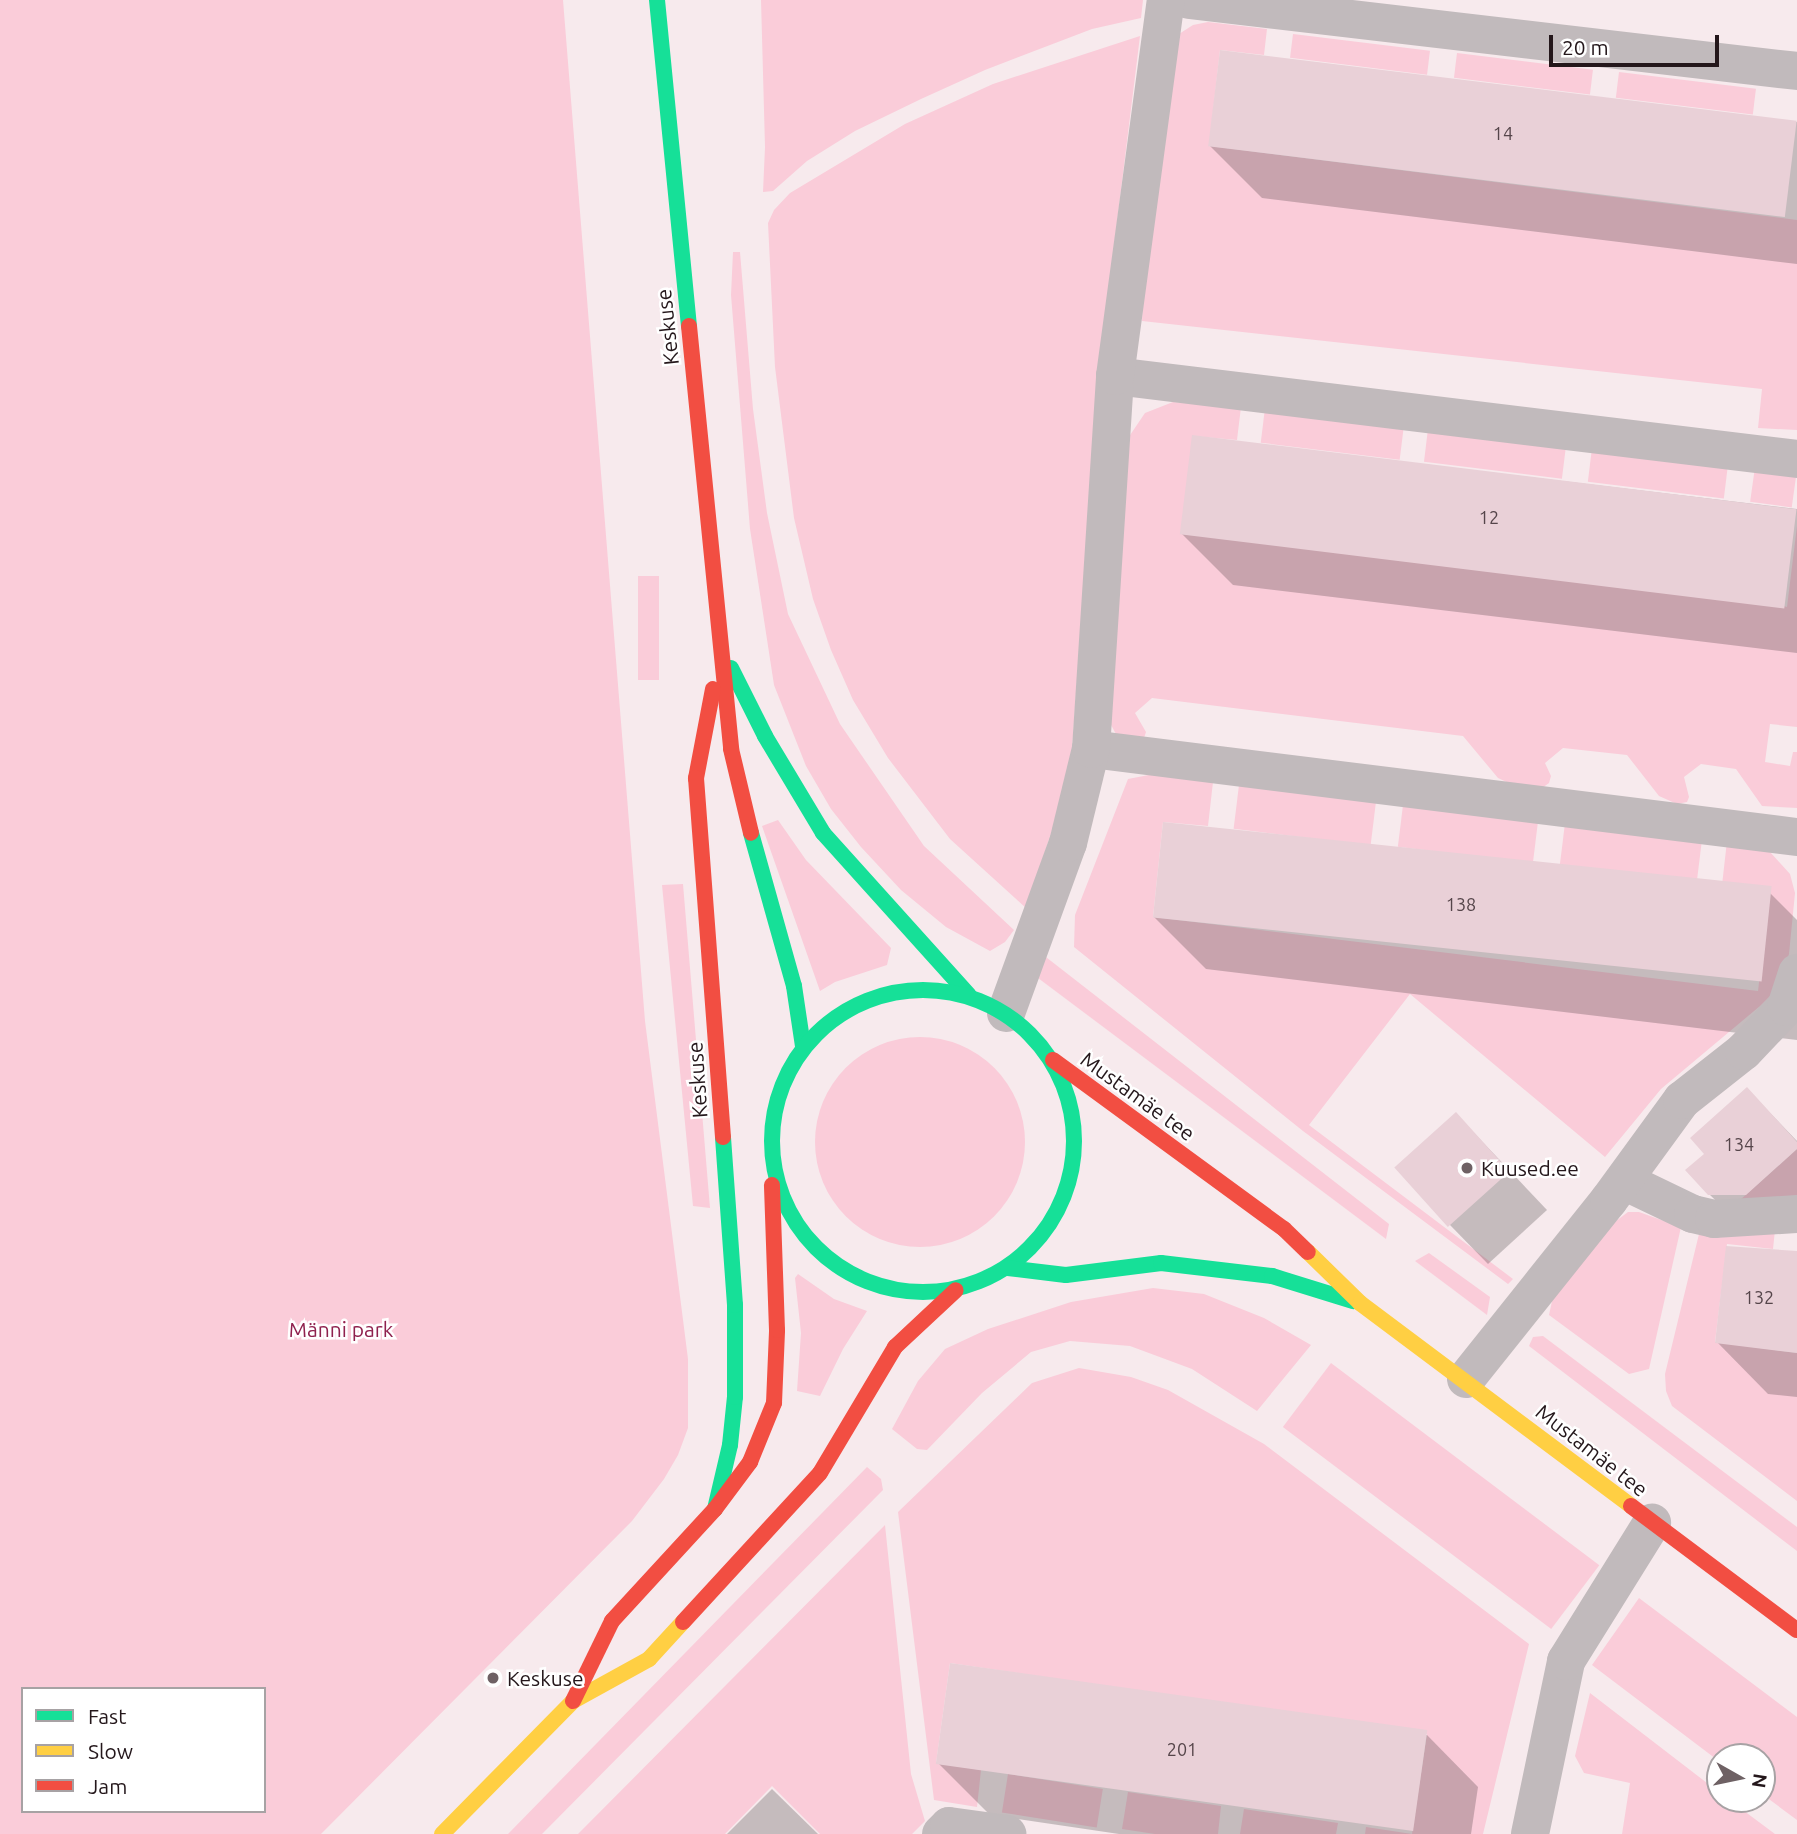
<!DOCTYPE html>
<meta charset="utf-8">
<style>
body{margin:0}
#map{position:relative;width:1797px;height:1834px;overflow:hidden;background:#f7eaed;font-family:Ubuntu,sans-serif}
div>[style]{position:absolute}
.green>*{inset:0;background:#faccd9;transform-origin:0 0}
.round{border-radius:50%}
.shadow>*{inset:0;background:#0003}
.building>*{inset:0;background:#e9d0d7;transform-origin:0 0}
.street>*{height:38px;margin:-19px;padding:0 19px;transform-origin:19px;border-radius:19px;background:#c1babc}
.fast>*{height:16px;margin:-8px;padding:0 8px;transform-origin:8px;border-radius:8px;background:#16e098}
.fast>.ring{margin:-8px;padding:0;box-sizing:content-box;background:none;border:16px solid #16e098;border-radius:50%}
.slow>*{height:16px;margin:-8px;padding:0 8px;transform-origin:8px;border-radius:8px;background:#ffcf43}
.jam>*{height:16px;margin:-8px;padding:0 8px;transform-origin:8px;border-radius:8px;background:#f24e42}
.dots>*{width:19px;height:19px;translate:-50% -50%;box-sizing:border-box;border:4px solid #fff;border-radius:50%}
span{translate:-50% -50%;white-space:nowrap;text-align:center;line-height:1.15;-webkit-text-stroke:5px #fff;paint-order:stroke}
.number-label{font-size:18px;color:#55454a}
.number-label span{-webkit-text-stroke-width:0}
.street-label{font-size:21px;color:#24171b}
.poi-label{font-size:21px;color:#24171b}
.left{translate:0 -50%;text-align:left}
.park-label{font-size:21px;color:#8f214e}
.legend{position:absolute;left:21px;top:1687px;width:245px;height:126px;box-sizing:border-box;background:#fff;border:2px solid #a7a2a4;margin:0;padding:9px 12px;list-style:none;font-size:21px;color:#24171b}
.legend li{display:flex;align-items:center;gap:14px;height:35px}
.legend b{width:35px;border:2px solid #a7a2a4}
.north{position:absolute;left:1706px;top:1743px;width:70px;height:70px;box-sizing:border-box;background:#fff;border:2px solid #a7a2a4;border-radius:50%;rotate:99deg;font-size:19px;font-weight:700;line-height:28px;text-align:center;color:#24171b}
.north::after{content:'';display:block;margin:auto;width:24px;height:32px;background:#6e6164;clip-path:polygon(50% 0,100% 100%,50% 72%,0 100%)}
.scale{position:absolute;left:1549px;top:35px;width:170px;height:32px;box-sizing:border-box;border:4px solid #24171b;border-top:0;padding-left:9px;font-size:21px;line-height:24px;white-space:nowrap;color:#24171b;-webkit-text-stroke:5px #fff;paint-order:stroke}
</style>
<div id="map">
<div class="green">
<i style="clip-path:polygon(evenodd,0 0,563px 0,645px 1021px,688px 1359px,688px 1428px,678px 1455px,664px 1479px,632px 1521px,321px 1834px,0 1834px,0 0,23px 1689px,264px 1689px,264px 1811px,23px 1811px,23px 1689px)"></i>
<i style="clip-path:polygon(761px 0,1143px 0,1141px 18px,1092px 29px,985px 70px,921px 99px,855px 131px,807px 161px,773px 191px,763px 192px,765px 147px)"></i>
<i style="clip-path:polygon(1208px 22px,1267px 29px,1264px 55px,1220px 50px,1209px 146px,1797px 220px,1797px 430px,1758px 428px,1762px 389px,1142px 321px,1143px 295px,1179px 34px,1193px 25px)"></i>
<i style="left:1293px;top:34px;width:138px;height:24px;rotate:7deg"></i>
<i style="clip-path:polygon(1140px 36px,1100px 360px,1070px 777px,1026px 908px,950px 839px,914px 792px,888px 758px,853px 700px,831px 650px,813px 599px,794px 518px,775px 367px,768px 223px,774px 210px,790px 193px,905px 124px,993px 84px)"></i>
<i style="left:1457px;top:53px;width:137px;height:25px;rotate:7deg"></i>
<i style="left:1619px;top:72px;width:138px;height:26px;rotate:7deg"></i>
<i style="clip-path:polygon(733px 252px,740px 252px,753px 409px,767px 513px,788px 614px,840px 724px,924px 846px,1014px 930px,1005px 942px,990px 951px,946px 927px,901px 890px,861px 847px,831px 809px,806px 766px,774px 685px,750px 529px,731px 295px)"></i>
<i style="clip-path:polygon(1173px 402px,1241px 407px,1237px 440px,1193px 436px,1787px 607px,1797px 526px,1797px 727px,1770px 724px,1765px 762px,1790px 766px,1793px 752px,1797px 752px,1797px 808px,1762px 806px,1736px 769px,1701px 764px,1684px 777px,1689px 797px,1687px 802px,1677px 804px,1659px 796px,1627px 755px,1563px 748px,1545px 763px,1551px 776px,1549px 783px,1542px 788px,1513px 785px,1498px 778px,1463px 736px,1152px 698px,1135px 713px,1146px 732px,1144px 738px,1117px 736px,1110px 723px,1124px 444px,1145px 413px)"></i>
<i style="left:1265px;top:408px;width:140px;height:35px;rotate:7deg"></i>
<i style="left:1428px;top:429px;width:139px;height:33px;rotate:7deg"></i>
<i style="left:1592px;top:448px;width:137px;height:34px;rotate:7deg"></i>
<i style="left:1755px;top:467px;width:42px;height:35px;rotate:8deg"></i>
<i style="left:638px;top:576px;width:21px;height:104px"></i>
<i style="clip-path:polygon(1154px 774px,1213px 782px,1208px 826px,1163px 822px,1153px 917px,1758px 991px,1770px 891px,1722px 885px,1727px 841px,1770px 852px,1790px 874px,1795px 893px,1789px 954px,1782px 976px,1776px 990px,1760px 1006px,1661px 1089px,1605px 1157px,1410px 994px,1309px 1125px,1513px 1279px,1508px 1284px,1303px 1131px,1074px 947px,1075px 915px,1128px 779px)"></i>
<i style="left:1239px;top:785px;width:138px;height:44px;rotate:7deg"></i>
<i style="left:1403px;top:805px;width:136px;height:42px;rotate:7deg"></i>
<i style="clip-path:polygon(778px 820px,806px 860px,891px 948px,887px 965px,835px 982px,820px 991px,762px 826px)"></i>
<i style="left:1565px;top:823px;width:138px;height:43px;rotate:7deg"></i>
<i style="clip-path:polygon(683px 884px,710px 1208px,693px 1206px,662px 885px)"></i>
<i style="clip-path:polygon(1042px 954px,1389px 1224px,1386px 1239px,1038px 978px)"></i>
<i class="round" style="left:815px;top:1037px;width:210px;height:210px"></i>
<i style="clip-path:polygon(1797px 1149px,1797px 1196px,1740px 1200px)"></i>
<i style="clip-path:polygon(1628px 1212px,1639px 1212px,1681px 1227px,1649px 1369px,1629px 1374px,1549px 1315px,1554px 1292px,1612px 1224px)"></i>
<i style="clip-path:polygon(1775px 1230px,1773px 1249px,1727px 1244px,1715px 1342px,1797px 1353px,1797px 1501px,1672px 1406px,1666px 1391px,1665px 1374px,1699px 1234px)"></i>
<i style="clip-path:polygon(1429px 1253px,1490px 1297px,1487px 1315px,1415px 1261px)"></i>
<i style="clip-path:polygon(798px 1274px,834px 1299px,867px 1311px,843px 1349px,820px 1396px,797px 1391px,801px 1333px,795px 1278px)"></i>
<i style="clip-path:polygon(1153px 1288px,1204px 1294px,1264px 1318px,1311px 1345px,1257px 1411px,1192px 1369px,1130px 1346px,1070px 1341px,1031px 1352px,982px 1393px,927px 1450px,917px 1449px,892px 1429px,918px 1381px,945px 1349px,988px 1329px,1071px 1302px)"></i>
<i style="clip-path:polygon(1543px 1336px,1797px 1527px,1797px 1551px,1529px 1346px,1533px 1337px)"></i>
<i style="left:1331px;top:1363px;width:336px;height:80px;rotate:37deg"></i>
<i style="clip-path:polygon(1079px 1368px,1131px 1377px,1168px 1390px,1264px 1444px,1529px 1644px,1483px 1834px,1365px 1834px,1366px 1827px,1412px 1834px,1427px 1734px,950px 1663px,936px 1763px,981px 1770px,977px 1807px,934px 1800px,898px 1512px,1032px 1383px)"></i>
<i style="clip-path:polygon(867px 1467px,881px 1479px,883px 1490px,542px 1834px,508px 1834px)"></i>
<i style="clip-path:polygon(885px 1525px,911px 1774px,925px 1821px,912px 1834px,820px 1834px,772px 1786px,725px 1834px,578px 1834px)"></i>
<i style="clip-path:polygon(1639px 1598px,1797px 1717px,1797px 1820px,1762px 1794px,1762px 1757px,1720px 1757px,1720px 1762px,1592px 1665px)"></i>
<i style="clip-path:polygon(1590px 1693px,1720px 1793px,1720px 1799px,1728px 1799px,1775px 1834px,1622px 1834px,1630px 1783px,1584px 1773px,1575px 1756px)"></i>
<i style="left:1008px;top:1774px;width:96px;height:39px;rotate:9deg"></i>
<i style="clip-path:polygon(1128px 1792px,1221px 1806px,1218px 1834px,1155px 1834px,1122px 1829px)"></i>
<i style="clip-path:polygon(1244px 1809px,1338px 1823px,1336px 1834px,1240px 1834px)"></i>
</div>
<div class="shadow">
<i style="clip-path:polygon(1797px 122px,1797px 264px,1262px 198px,1210px 146px)"></i>
<i style="clip-path:polygon(1194px 437px,1797px 509px,1797px 653px,1233px 585px,1181px 533px)"></i>
<i style="clip-path:polygon(1770px 893px,1797px 920px,1797px 1040px,1206px 969px,1154px 917px)"></i>
<i style="clip-path:polygon(1747px 1089px,1797px 1141px,1797px 1222px,1749px 1233px,1709px 1194px,1706px 1154px)"></i>
<i style="clip-path:polygon(1456px 1114px,1547px 1210px,1488px 1264px,1450px 1225px)"></i>
<i style="clip-path:polygon(1797px 1253px,1797px 1397px,1768px 1394px,1717px 1342px)"></i>
<i style="clip-path:polygon(1427px 1735px,1478px 1787px,1471px 1834px,1119px 1834px,990px 1815px,938px 1763px)"></i>
<i style="clip-path:polygon(772px 1789px,818px 1834px,727px 1834px)"></i>
</div>
<div class="building">
<i style="left:1220px;top:50px;width:581px;height:97px;rotate:7deg"></i>
<i style="left:1192px;top:435px;width:609px;height:100px;rotate:7deg"></i>
<i style="left:1163px;top:822px;width:612px;height:96px;rotate:6deg"></i>
<i style="clip-path:polygon(1747px 1087px,1797px 1142px,1797px 1149px,1746px 1195px,1708px 1195px,1685px 1170px,1704px 1154px,1690px 1138px)"></i>
<i style="left:1456px;top:1112px;width:80px;height:83px;rotate:48deg"></i>
<i style="clip-path:polygon(1726px 1246px,1797px 1251px,1797px 1353px,1715px 1343px)"></i>
<i style="left:950px;top:1663px;width:482px;height:102px;rotate:8deg"></i>
</div>
<div class="street">
<i style="left:1189px;top:0;width:612px;rotate:6.66deg"></i>
<i style="left:1115px;top:376px;width:687px;rotate:6.94deg"></i>
<i style="left:1091px;top:749px;width:711px;rotate:7.11deg"></i>
<i style="left:1006px;top:1013px;width:181px;rotate:-70deg"></i>
<i style="left:1068px;top:843px;width:97px;rotate:-76.3deg"></i>
<i style="left:1091px;top:749px;width:374px;rotate:-86.3deg"></i>
<i style="left:1115px;top:376px;width:379px;rotate:-82.3deg"></i>
<i style="left:1624px;top:1181px;width:76px;rotate:25.6deg"></i>
<i style="left:1693px;top:1214px;width:22px;rotate:13deg"></i>
<i style="left:1714px;top:1219px;width:83px;rotate:-3.4deg"></i>
<i style="left:1466px;top:1379px;width:229px;rotate:-51.4deg"></i>
<i style="left:1609px;top:1200px;width:124px;rotate:-53.9deg"></i>
<i style="left:1682px;top:1100px;width:79px;rotate:-38.3deg"></i>
<i style="left:1744px;top:1051px;width:61px;rotate:-46.3deg"></i>
<i style="left:1786px;top:1007px;width:36px;rotate:-72deg"></i>
<i style="left:941px;top:1834px;width:11px;rotate:-45deg"></i>
<i style="left:949px;top:1826px;width:59px;rotate:7.9deg"></i>
<i style="left:1530px;top:1834px;width:177px;rotate:-78.2deg"></i>
<i style="left:1566px;top:1661px;width:163px;rotate:-58.1deg"></i>
</div>
<div class="fast">
<i style="left:657px;top:0;width:328px;rotate:84.4deg"></i>
<i style="left:731px;top:668px;width:76px;rotate:63.4deg"></i>
<i style="left:765px;top:736px;width:113px;rotate:59.1deg"></i>
<i style="left:823px;top:833px;width:218px;rotate:48deg"></i>
<i style="left:751px;top:833px;width:159px;rotate:74.3deg"></i>
<i style="left:794px;top:986px;width:61px;rotate:81.5deg"></i>
<i class="ring" style="left:772px;top:990px;width:286px;height:286px"></i>
<i style="left:1008px;top:1268px;width:58px;rotate:6.9deg"></i>
<i style="left:1066px;top:1275px;width:96px;rotate:-7.2deg"></i>
<i style="left:1161px;top:1263px;width:112px;rotate:6.7deg"></i>
<i style="left:1272px;top:1276px;width:85px;rotate:17.2deg"></i>
<i style="left:715px;top:1509px;width:66px;rotate:-76.8deg"></i>
<i style="left:730px;top:1445px;width:48px;rotate:-84.1deg"></i>
<i style="left:735px;top:1397px;width:92px;rotate:-90deg"></i>
<i style="left:735px;top:1305px;width:168px;rotate:-94.1deg"></i>
</div>
<div class="slow">
<i style="left:1308px;top:1252px;width:73px;rotate:44.4deg"></i>
<i style="left:1360px;top:1303px;width:339px;rotate:36.8deg"></i>
<i style="left:442px;top:1834px;width:187px;rotate:-45.4deg"></i>
<i style="left:573px;top:1701px;width:87px;rotate:-28.9deg"></i>
<i style="left:649px;top:1659px;width:50px;rotate:-47.4deg"></i>
</div>
<div class="jam">
<i style="left:689px;top:326px;width:425px;rotate:84.3deg"></i>
<i style="left:731px;top:749px;width:86px;rotate:76.6deg"></i>
<i style="left:713px;top:689px;width:91px;rotate:100.8deg"></i>
<i style="left:696px;top:778px;width:360px;rotate:85.7deg"></i>
<i style="left:1053px;top:1060px;width:286px;rotate:36.2deg"></i>
<i style="left:1284px;top:1229px;width:33px;rotate:44deg"></i>
<i style="left:1631px;top:1506px;width:207px;rotate:36.8deg"></i>
<i style="left:683px;top:1622px;width:202px;rotate:-47.4deg"></i>
<i style="left:820px;top:1473px;width:147px;rotate:-59.2deg"></i>
<i style="left:895px;top:1347px;width:83px;rotate:-43.1deg"></i>
<i style="left:573px;top:1701px;width:89px;rotate:-64deg"></i>
<i style="left:612px;top:1621px;width:152px;rotate:-47.4deg"></i>
<i style="left:715px;top:1509px;width:59px;rotate:-53.3deg"></i>
<i style="left:750px;top:1462px;width:64px;rotate:-67.9deg"></i>
<i style="left:774px;top:1403px;width:73px;rotate:-87.6deg"></i>
<i style="left:777px;top:1330px;width:145px;rotate:-92deg"></i>
</div>
<div class="dots">
<i style="left:1467px;top:1168px;background:#6e6164"></i>
<i style="left:493px;top:1678px;background:#6e6164"></i>
</div>
<div class="number-label">
<span style="left:1503px;top:133px">14</span>
<span style="left:1489px;top:517px">12</span>
<span style="left:1461px;top:904px">138</span>
<span style="left:1739px;top:1144px">134</span>
<span style="left:1759px;top:1297px">132</span>
<span style="left:1182px;top:1749px">201</span>
</div>
<div class="street-label">
<span style="left:667px;top:327px;rotate:-96deg">Keskuse</span>
<span style="left:697px;top:1080px;rotate:-94deg">Keskuse</span>
<span style="left:1138px;top:1096px;rotate:36deg">Mustamäe tee</span>
<span style="left:1592px;top:1450px;rotate:38deg">Mustamäe tee</span>
</div>
<div class="poi-label">
<span class="left" style="left:1481px;top:1168px">Kuused.ee</span>
<span class="left" style="left:507px;top:1678px">Keskuse</span>
</div>
<div class="park-label">
<span style="left:341px;top:1329px">Männi park</span>
</div>
<ul class="legend">
<li><b style="height:9px;background:#16e098"></b>Fast</li>
<li><b style="height:9px;background:#ffcf43"></b>Slow</li>
<li><b style="height:9px;background:#f24e42"></b>Jam</li>
</ul>
<div class="north">N</div>
<div class="scale">20 m</div>
</div>
